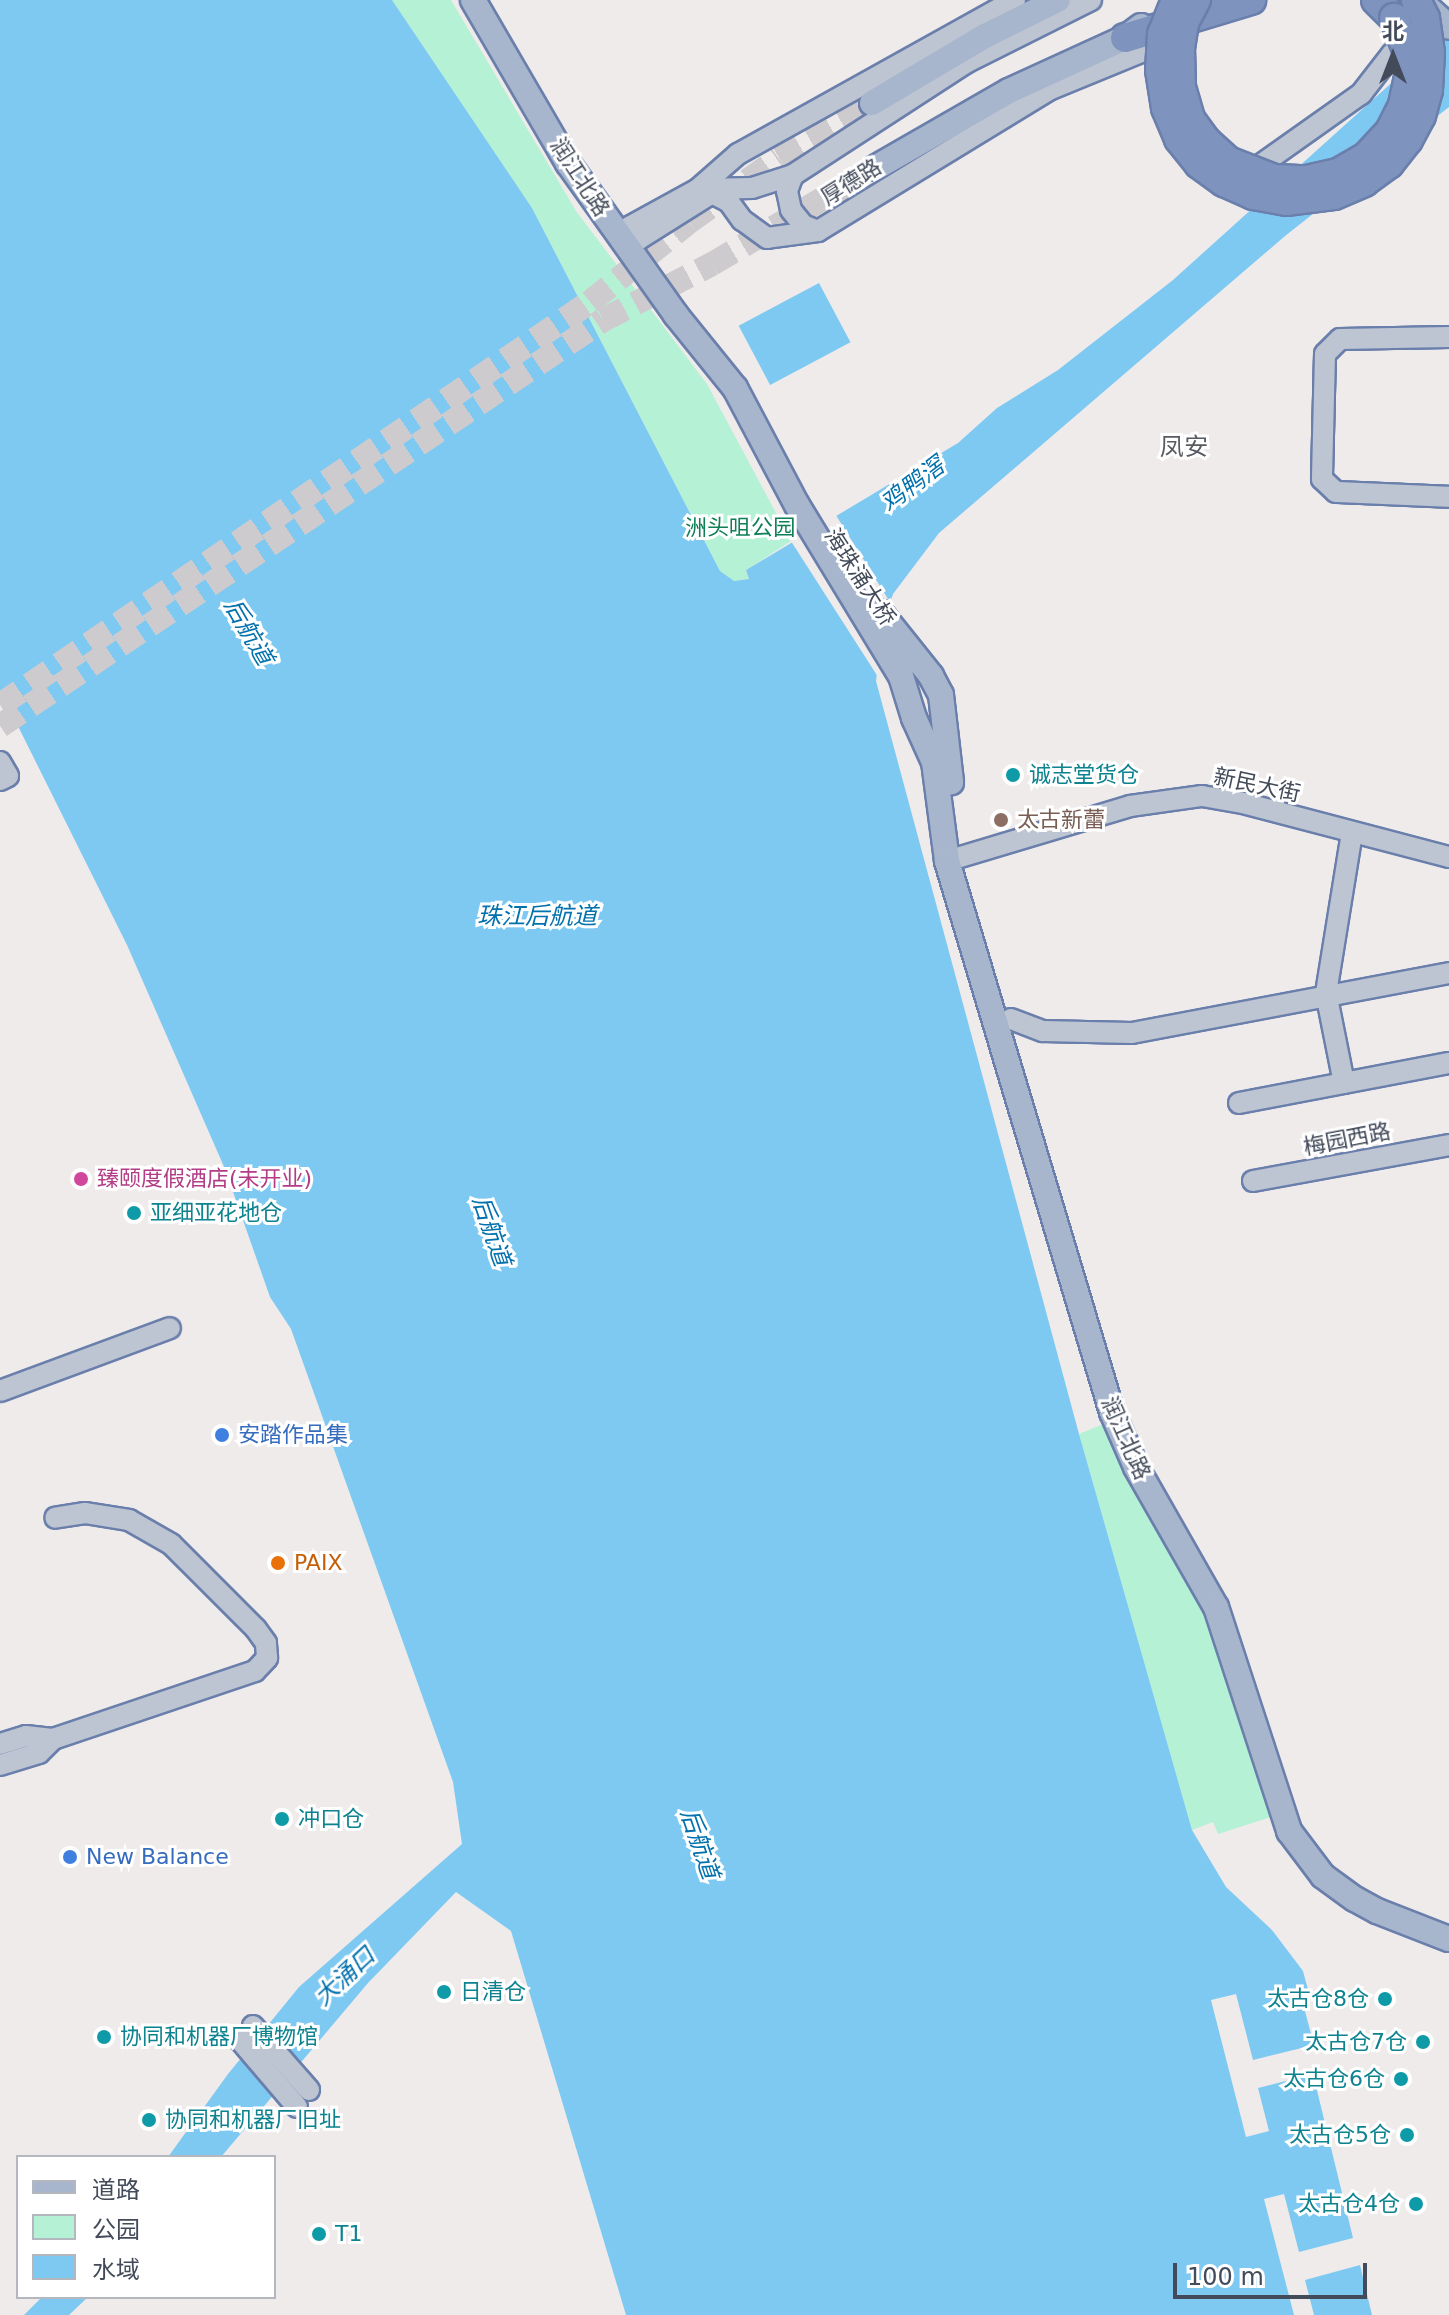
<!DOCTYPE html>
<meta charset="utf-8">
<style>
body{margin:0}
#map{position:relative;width:1449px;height:2315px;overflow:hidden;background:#efebeb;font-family:"DejaVu Sans","Noto Sans SC",sans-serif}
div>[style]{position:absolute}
.green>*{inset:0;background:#b4f1d5}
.water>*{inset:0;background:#7ec9f2;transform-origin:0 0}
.pier>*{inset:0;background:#efebeb}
.major-tunnel>*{height:24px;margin-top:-12px;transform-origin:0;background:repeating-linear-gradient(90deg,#cdcbce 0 24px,transparent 0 36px)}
.roads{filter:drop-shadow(2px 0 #6a7fab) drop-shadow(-2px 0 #6a7fab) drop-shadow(0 2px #6a7fab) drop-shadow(0 -2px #6a7fab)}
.minor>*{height:20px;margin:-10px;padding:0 10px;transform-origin:10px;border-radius:10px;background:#bdc5d2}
.major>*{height:24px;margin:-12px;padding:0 12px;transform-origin:12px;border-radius:12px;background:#a8b6cd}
.highway>*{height:28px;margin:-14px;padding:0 14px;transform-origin:14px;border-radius:14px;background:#7e94bf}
.bridges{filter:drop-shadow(2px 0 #6a7fab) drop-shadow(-2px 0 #6a7fab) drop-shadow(0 2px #6a7fab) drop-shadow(0 -2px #6a7fab)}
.highway-bridge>*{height:28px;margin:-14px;padding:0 14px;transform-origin:14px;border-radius:14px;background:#7e94bf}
.dots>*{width:22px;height:22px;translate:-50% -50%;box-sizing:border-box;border:4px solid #fff;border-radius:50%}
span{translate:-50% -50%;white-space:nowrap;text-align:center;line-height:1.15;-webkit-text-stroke:6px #fff;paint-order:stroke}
.street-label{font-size:22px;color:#434b5a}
.park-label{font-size:22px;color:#0f7f57}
.culture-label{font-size:22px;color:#0d838f}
.left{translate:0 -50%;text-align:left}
.right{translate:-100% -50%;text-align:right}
.education-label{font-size:22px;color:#785e54}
.hotel-label{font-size:22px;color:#b23c85}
.shop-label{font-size:22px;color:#366cbe}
.food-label{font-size:22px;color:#c56008}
.neighbourhood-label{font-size:24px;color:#585a61}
.water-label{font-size:24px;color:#0271ad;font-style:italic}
.legend{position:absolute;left:16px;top:2155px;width:260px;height:144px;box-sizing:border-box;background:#fff;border:2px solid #b4b7bd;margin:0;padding:10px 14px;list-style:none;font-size:24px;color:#434b5a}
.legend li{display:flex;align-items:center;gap:16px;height:40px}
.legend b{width:40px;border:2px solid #b4b7bd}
.north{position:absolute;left:1353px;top:16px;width:80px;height:80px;-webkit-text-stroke:6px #fff;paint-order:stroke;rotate:0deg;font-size:22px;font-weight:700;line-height:32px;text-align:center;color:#434b5a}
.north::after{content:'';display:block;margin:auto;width:28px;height:36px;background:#434b5a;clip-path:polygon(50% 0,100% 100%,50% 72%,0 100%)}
.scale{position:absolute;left:1173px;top:2263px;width:194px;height:36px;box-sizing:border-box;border:4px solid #434b5a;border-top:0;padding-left:10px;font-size:24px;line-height:28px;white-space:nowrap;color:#434b5a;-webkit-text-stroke:6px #fff;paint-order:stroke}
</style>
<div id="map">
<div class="green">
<i style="clip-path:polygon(392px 0,451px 0,576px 211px,707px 384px,791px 541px,746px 570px,749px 579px,733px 581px,720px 571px,532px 208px)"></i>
<i style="clip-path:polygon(1106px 1423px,1207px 1605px,1271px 1817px,1218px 1834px,1213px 1822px,1192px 1830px,1079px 1434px)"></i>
</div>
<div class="water">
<i style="clip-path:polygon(0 0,392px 0,532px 208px,720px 571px,734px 581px,749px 579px,746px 570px,958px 443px,997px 408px,1058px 370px,1173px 280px,1449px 31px,1449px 107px,1285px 236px,939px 533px,893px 594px,883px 625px,876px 681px,1079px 1434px,1192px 1830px,1226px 1887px,1272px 1930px,1303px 1971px,1310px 1997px,1302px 2000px,1314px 2045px,1253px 2060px,1236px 1994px,1211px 2000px,1246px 2137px,1269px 2131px,1258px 2088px,1313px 2074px,1353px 2238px,1299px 2252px,1284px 2194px,1264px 2199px,1294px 2315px,626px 2315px,511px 1931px,456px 1892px,368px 1983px,221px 2157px,168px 2157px,228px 2074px,299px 1987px,462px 1844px,453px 1782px,291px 1329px,270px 1297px,225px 1169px,127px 945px,0 690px)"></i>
<i style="left:819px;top:283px;width:67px;height:91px;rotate:62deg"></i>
<i style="clip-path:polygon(1360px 2265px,1372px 2315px,1314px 2315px,1305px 2280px)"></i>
<i style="clip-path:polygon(42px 2297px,88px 2297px,69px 2315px,24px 2315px)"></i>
</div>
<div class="pier">
<i style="clip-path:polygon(834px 512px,893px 607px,886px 625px,880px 680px,789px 538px)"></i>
</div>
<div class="major-tunnel">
<i style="left:0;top:705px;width:714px;rotate:-34.34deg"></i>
<i style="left:590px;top:302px;width:127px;rotate:-38.9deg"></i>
<i style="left:689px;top:222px;width:110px;rotate:-35.4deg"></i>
<i style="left:779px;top:158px;width:108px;rotate:-30.6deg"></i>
<i style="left:0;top:726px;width:727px;rotate:-33.95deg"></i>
<i style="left:603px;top:320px;width:123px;rotate:-27.2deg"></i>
<i style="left:712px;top:264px;width:189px;rotate:-30.5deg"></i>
</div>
<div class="roads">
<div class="minor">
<i style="left:1091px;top:0;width:139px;rotate:153.4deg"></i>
<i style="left:967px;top:62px;width:207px;rotate:147deg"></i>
<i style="left:793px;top:175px;width:17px;rotate:111deg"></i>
<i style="left:787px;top:191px;width:19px;rotate:78deg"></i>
<i style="left:791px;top:210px;width:19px;rotate:51deg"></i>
<i style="left:803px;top:225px;width:16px;rotate:22deg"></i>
<i style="left:818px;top:231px;width:273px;rotate:-31.4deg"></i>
<i style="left:1051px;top:89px;width:108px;rotate:-22.3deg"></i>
<i style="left:1151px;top:48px;width:21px;rotate:55deg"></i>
<i style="left:1245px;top:176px;width:142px;rotate:-35.3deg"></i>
<i style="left:1361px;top:94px;width:51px;rotate:-52.2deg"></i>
<i style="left:1392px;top:54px;width:28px;rotate:-41deg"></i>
<i style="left:703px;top:189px;width:49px;rotate:-1.2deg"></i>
<i style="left:752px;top:188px;width:43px;rotate:-17.6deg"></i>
<i style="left:818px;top:231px;width:51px;rotate:172.2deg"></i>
<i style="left:767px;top:238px;width:31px;rotate:-144deg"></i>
<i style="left:742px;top:220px;width:22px;rotate:-126deg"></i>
<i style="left:729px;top:202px;width:19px;rotate:-152deg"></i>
<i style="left:712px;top:193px;width:86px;rotate:147.8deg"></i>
<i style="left:639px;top:239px;width:16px;rotate:173deg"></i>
<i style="left:623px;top:241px;width:15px;rotate:-67deg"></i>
<i style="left:629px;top:227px;width:79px;rotate:-28.8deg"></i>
<i style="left:698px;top:189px;width:53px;rotate:-41.2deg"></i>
<i style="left:738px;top:154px;width:317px;rotate:-29.1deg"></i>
<i style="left:1449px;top:337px;width:109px;rotate:178.9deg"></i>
<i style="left:1340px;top:339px;width:21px;rotate:135deg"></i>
<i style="left:1325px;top:354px;width:125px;rotate:91.4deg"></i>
<i style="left:1322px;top:479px;width:19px;rotate:43deg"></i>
<i style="left:1336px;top:492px;width:113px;rotate:2.5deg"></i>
<i style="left:0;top:762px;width:16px;rotate:60deg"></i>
<i style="left:8px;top:776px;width:9px;rotate:153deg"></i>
<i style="left:947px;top:861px;width:191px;rotate:-16.7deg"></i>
<i style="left:1130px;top:806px;width:73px;rotate:-7.9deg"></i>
<i style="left:1202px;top:796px;width:42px;rotate:9.7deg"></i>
<i style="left:1243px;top:803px;width:213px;rotate:14.7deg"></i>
<i style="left:1011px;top:1019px;width:34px;rotate:21deg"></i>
<i style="left:1043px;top:1031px;width:89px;rotate:1.3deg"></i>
<i style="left:1132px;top:1033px;width:323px;rotate:-10.7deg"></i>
<i style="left:1344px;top:1083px;width:92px;rotate:-101.3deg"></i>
<i style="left:1326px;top:993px;width:162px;rotate:-80.8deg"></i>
<i style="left:1239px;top:1103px;width:214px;rotate:-10.8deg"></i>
<i style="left:1253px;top:1181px;width:199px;rotate:-10.4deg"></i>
<i style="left:0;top:1391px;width:181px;rotate:-20.3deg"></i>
<i style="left:0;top:1744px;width:27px;rotate:-17deg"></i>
<i style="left:26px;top:1736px;width:27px;rotate:6deg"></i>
<i style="left:53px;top:1739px;width:213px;rotate:-18.6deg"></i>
<i style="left:255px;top:1671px;width:18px;rotate:-47deg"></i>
<i style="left:267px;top:1658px;width:15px;rotate:-94deg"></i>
<i style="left:266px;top:1643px;width:17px;rotate:-126deg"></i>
<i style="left:256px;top:1629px;width:120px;rotate:-135deg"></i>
<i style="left:171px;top:1544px;width:48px;rotate:-150.3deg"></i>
<i style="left:129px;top:1520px;width:45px;rotate:-171deg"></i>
<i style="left:85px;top:1513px;width:30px;rotate:171deg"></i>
<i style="left:0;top:1765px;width:41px;rotate:-17.1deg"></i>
<i style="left:39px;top:1753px;width:20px;rotate:-45deg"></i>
<i style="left:253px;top:2026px;width:85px;rotate:48.8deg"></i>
<i style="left:240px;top:2040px;width:88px;rotate:49.6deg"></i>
</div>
<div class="major">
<i style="left:473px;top:0;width:189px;rotate:59.8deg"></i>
<i style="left:568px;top:163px;width:186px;rotate:54.6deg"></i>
<i style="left:676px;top:315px;width:94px;rotate:51.1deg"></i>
<i style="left:735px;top:388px;width:132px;rotate:62.1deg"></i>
<i style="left:797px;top:505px;width:200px;rotate:58.7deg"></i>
<i style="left:901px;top:676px;width:44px;rotate:72.8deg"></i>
<i style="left:914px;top:718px;width:48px;rotate:65.6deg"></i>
<i style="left:934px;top:762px;width:100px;rotate:82.5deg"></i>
<i style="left:947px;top:861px;width:575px;rotate:73.33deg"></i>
<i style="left:1112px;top:1412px;width:60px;rotate:66.4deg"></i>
<i style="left:1136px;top:1467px;width:161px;rotate:60.3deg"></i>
<i style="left:1216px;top:1607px;width:236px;rotate:71.9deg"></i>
<i style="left:1289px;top:1831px;width:56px;rotate:52.9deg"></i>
<i style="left:1323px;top:1876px;width:39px;rotate:36deg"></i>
<i style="left:1355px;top:1899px;width:25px;rotate:29deg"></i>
<i style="left:1377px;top:1911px;width:77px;rotate:21.3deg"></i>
<i style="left:1419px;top:0;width:40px;rotate:42deg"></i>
<i style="left:872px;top:103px;width:131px;rotate:-30.7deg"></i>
<i style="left:985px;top:36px;width:81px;rotate:-26.3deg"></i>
<i style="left:875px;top:168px;width:155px;rotate:-29.9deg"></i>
<i style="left:1009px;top:91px;width:128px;rotate:-24.6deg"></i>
<i style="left:1125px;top:38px;width:20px;rotate:-37deg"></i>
<i style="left:880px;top:612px;width:82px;rotate:51.4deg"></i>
<i style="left:931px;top:676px;width:21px;rotate:62deg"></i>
<i style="left:941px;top:695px;width:88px;rotate:83.4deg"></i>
</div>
<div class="highway">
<i style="left:1376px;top:0;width:25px;rotate:45deg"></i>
<i style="left:1125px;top:38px;width:132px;rotate:-16.8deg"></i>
</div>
</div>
<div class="bridges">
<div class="highway-bridge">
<i style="left:1176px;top:0;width:37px;rotate:112deg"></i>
<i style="left:1162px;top:34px;width:36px;rotate:93deg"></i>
<i style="left:1160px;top:70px;width:38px;rotate:81deg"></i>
<i style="left:1166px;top:108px;width:34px;rotate:67deg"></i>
<i style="left:1179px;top:139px;width:32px;rotate:51deg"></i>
<i style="left:1199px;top:164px;width:31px;rotate:36deg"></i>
<i style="left:1224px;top:182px;width:32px;rotate:24deg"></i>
<i style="left:1253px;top:195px;width:34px;rotate:10deg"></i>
<i style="left:1286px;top:201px;width:48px;rotate:-7.1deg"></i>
<i style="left:1334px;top:195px;width:33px;rotate:-23deg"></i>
<i style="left:1364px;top:182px;width:31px;rotate:-36deg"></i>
<i style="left:1389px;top:164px;width:31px;rotate:-52deg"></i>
<i style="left:1408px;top:140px;width:27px;rotate:-62deg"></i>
<i style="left:1421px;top:116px;width:27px;rotate:-75deg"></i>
<i style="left:1428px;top:90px;width:37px;rotate:-87deg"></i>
<i style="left:1430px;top:53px;width:35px;rotate:-98deg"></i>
<i style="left:1425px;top:18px;width:20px;rotate:-117deg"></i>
<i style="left:1196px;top:0;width:26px;rotate:118deg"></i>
<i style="left:1184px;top:23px;width:24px;rotate:99deg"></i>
<i style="left:1180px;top:47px;width:40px;rotate:88.6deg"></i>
<i style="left:1181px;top:87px;width:33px;rotate:74deg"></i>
<i style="left:1190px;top:119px;width:27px;rotate:54deg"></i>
<i style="left:1206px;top:141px;width:30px;rotate:42deg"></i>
<i style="left:1228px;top:161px;width:49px;rotate:21.4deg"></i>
<i style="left:1274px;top:179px;width:33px;rotate:2deg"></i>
<i style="left:1307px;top:180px;width:32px;rotate:-13deg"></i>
<i style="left:1338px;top:173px;width:34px;rotate:-30deg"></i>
<i style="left:1367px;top:156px;width:34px;rotate:-47deg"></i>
<i style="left:1390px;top:131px;width:29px;rotate:-63deg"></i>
<i style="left:1403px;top:105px;width:34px;rotate:-78deg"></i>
<i style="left:1410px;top:72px;width:20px;rotate:-96deg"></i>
<i style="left:1408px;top:52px;width:37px;rotate:-112deg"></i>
</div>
</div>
<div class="dots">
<i style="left:1013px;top:775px;background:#0f9aa8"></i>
<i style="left:1001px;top:820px;background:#8d6e63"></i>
<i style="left:81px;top:1179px;background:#d1479c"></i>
<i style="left:134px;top:1213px;background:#0f9aa8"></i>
<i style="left:222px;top:1435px;background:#3f7fe0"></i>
<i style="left:278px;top:1563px;background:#e8710a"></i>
<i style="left:282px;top:1819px;background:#0f9aa8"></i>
<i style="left:70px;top:1857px;background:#3f7fe0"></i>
<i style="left:444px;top:1992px;background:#0f9aa8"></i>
<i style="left:1385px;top:1999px;background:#0f9aa8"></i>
<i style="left:104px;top:2037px;background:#0f9aa8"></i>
<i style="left:1423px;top:2042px;background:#0f9aa8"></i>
<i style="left:1401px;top:2079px;background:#0f9aa8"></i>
<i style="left:149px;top:2120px;background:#0f9aa8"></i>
<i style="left:1407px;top:2135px;background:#0f9aa8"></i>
<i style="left:1416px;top:2204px;background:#0f9aa8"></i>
<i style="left:319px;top:2234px;background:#0f9aa8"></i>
</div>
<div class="street-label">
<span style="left:580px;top:177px;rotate:57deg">润江北路</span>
<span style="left:851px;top:182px;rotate:-32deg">厚德路</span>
<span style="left:860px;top:577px;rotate:57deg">海珠涌大桥</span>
<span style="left:1257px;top:785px;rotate:12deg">新民大街</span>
<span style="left:1347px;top:1139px;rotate:-11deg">梅园西路</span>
<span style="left:1126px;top:1438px;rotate:66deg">润江北路</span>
</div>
<div class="park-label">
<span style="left:740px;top:528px">洲头咀公园</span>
</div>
<div class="culture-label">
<span class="left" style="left:1029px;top:775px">诚志堂货仓</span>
<span class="left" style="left:150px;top:1213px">亚细亚花地仓</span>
<span class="left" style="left:298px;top:1819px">冲口仓</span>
<span class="left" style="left:460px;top:1992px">日清仓</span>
<span class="right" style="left:1369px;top:1999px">太古仓8仓</span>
<span class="left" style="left:120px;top:2037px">协同和机器厂博物馆</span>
<span class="right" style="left:1407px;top:2042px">太古仓7仓</span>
<span class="right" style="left:1385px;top:2079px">太古仓6仓</span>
<span class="left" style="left:165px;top:2120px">协同和机器厂旧址</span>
<span class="right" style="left:1391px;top:2135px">太古仓5仓</span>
<span class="right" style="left:1400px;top:2204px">太古仓4仓</span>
<span class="left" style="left:335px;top:2234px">T1</span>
</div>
<div class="education-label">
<span class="left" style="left:1017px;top:820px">太古新蕾</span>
</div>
<div class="hotel-label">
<span class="left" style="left:97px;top:1179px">臻颐度假酒店(未开业)</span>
</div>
<div class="shop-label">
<span class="left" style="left:238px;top:1435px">安踏作品集</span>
<span class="left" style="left:86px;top:1857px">New Balance</span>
</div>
<div class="food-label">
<span class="left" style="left:294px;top:1563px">PAIX</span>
</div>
<div class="neighbourhood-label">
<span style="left:1184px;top:448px">凤安</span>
</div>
<div class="water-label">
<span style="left:913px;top:485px;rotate:-37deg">鸡鸭滘</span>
<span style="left:248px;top:632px;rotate:60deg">后航道</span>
<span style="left:537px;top:917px">珠江后航道</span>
<span style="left:491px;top:1231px;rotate:71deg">后航道</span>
<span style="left:699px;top:1844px;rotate:71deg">后航道</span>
<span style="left:345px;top:1977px;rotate:-43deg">大涌口</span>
</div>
<ul class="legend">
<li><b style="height:10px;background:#a8b6cd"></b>道路</li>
<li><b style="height:22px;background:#b4f1d5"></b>公园</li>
<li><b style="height:22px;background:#7ec9f2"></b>水域</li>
</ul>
<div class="north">北</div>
<div class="scale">100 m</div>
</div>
